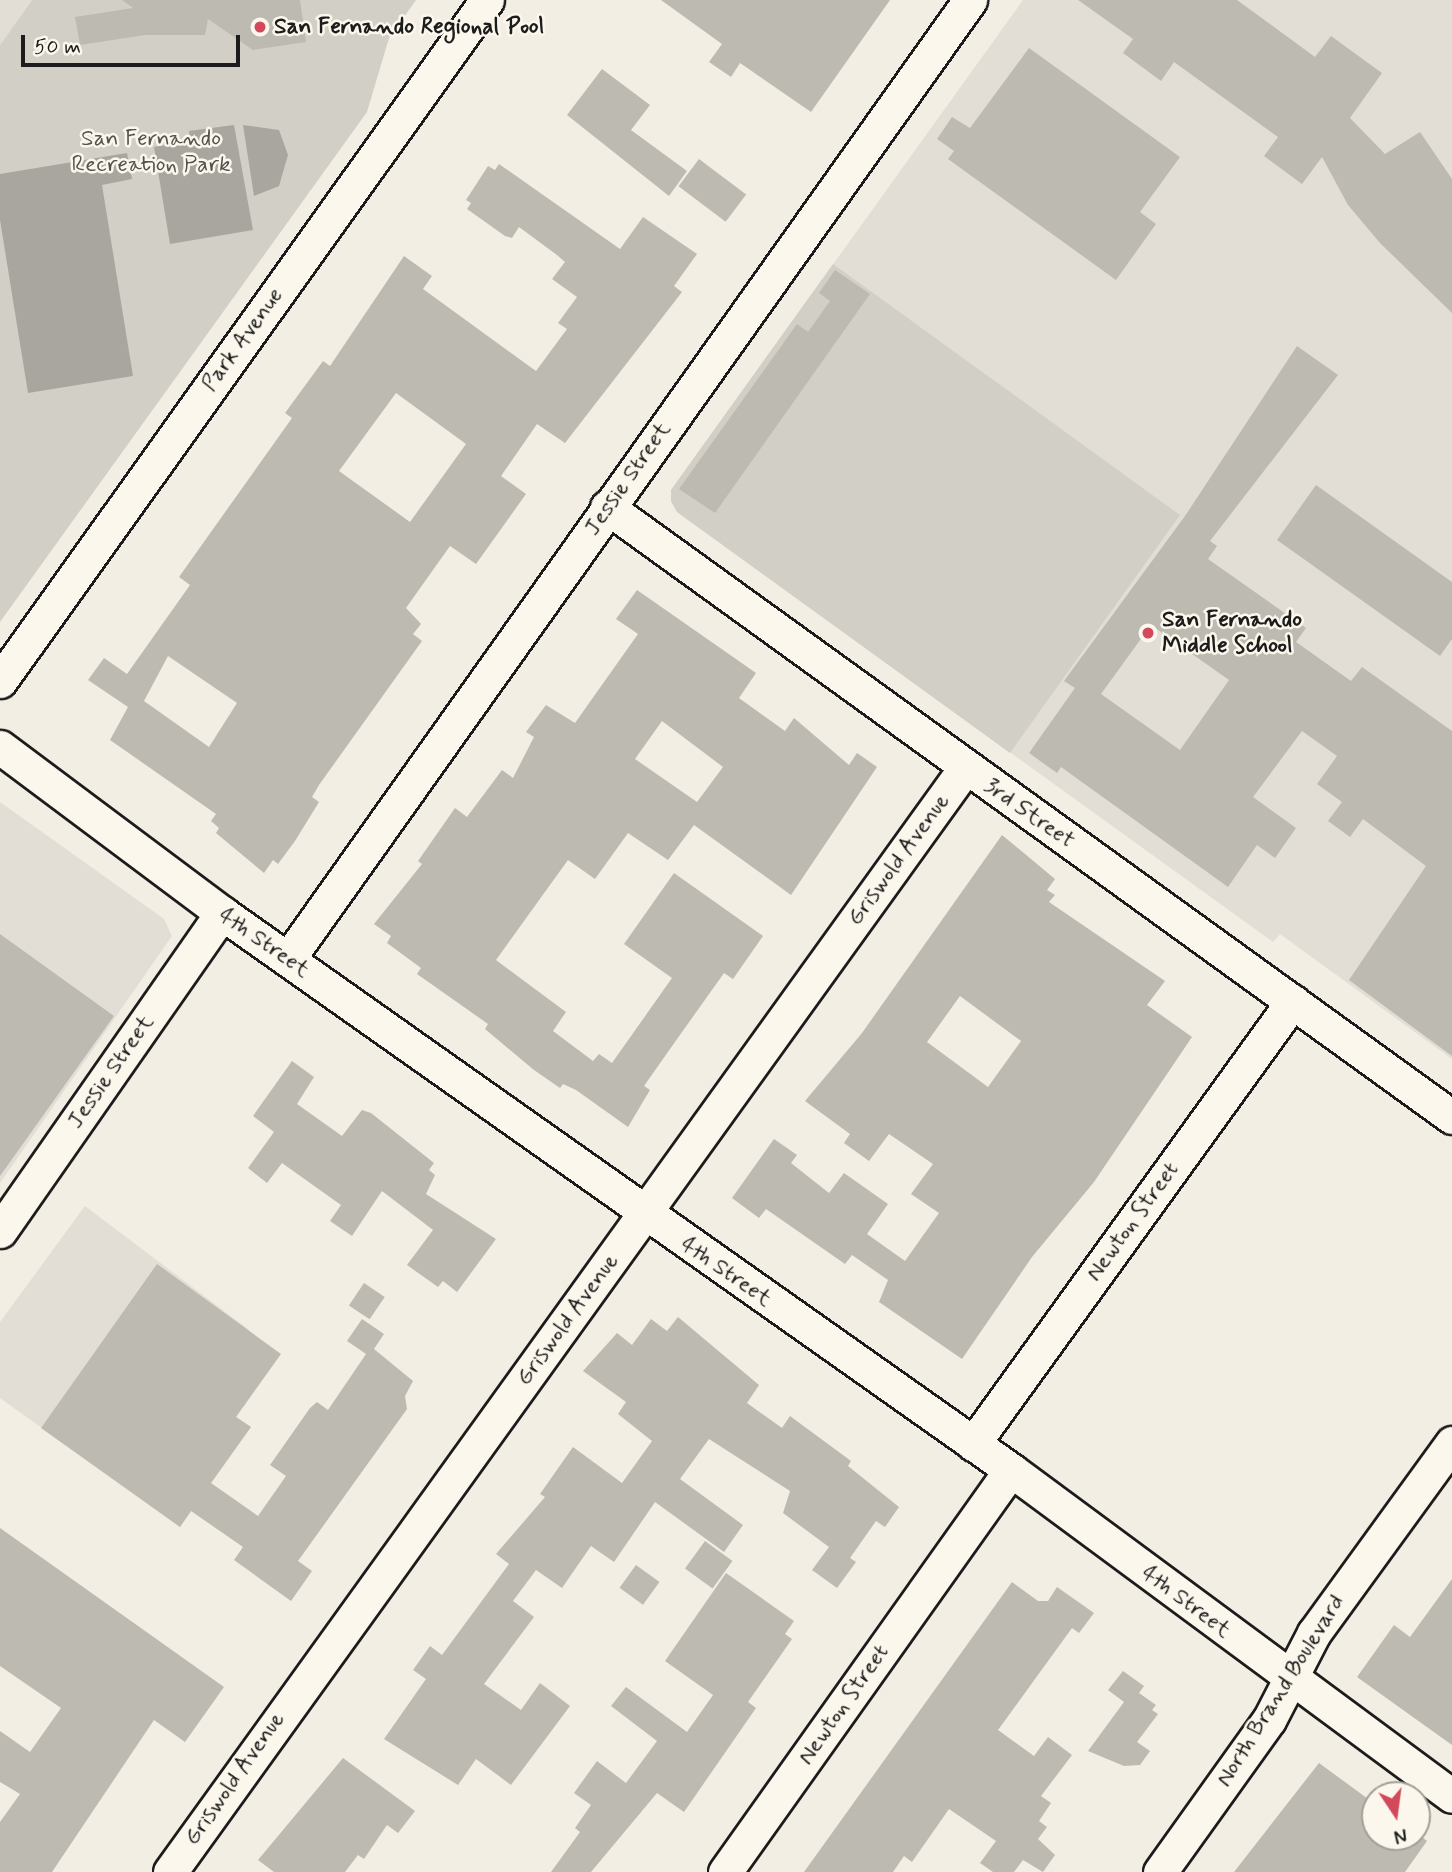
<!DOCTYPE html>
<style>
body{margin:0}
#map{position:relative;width:1452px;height:1872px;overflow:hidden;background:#f2eee4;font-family:Mynerve,sans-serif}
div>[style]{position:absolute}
.built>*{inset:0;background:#e2ded5}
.green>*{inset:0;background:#d2cfc6}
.water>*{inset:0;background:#a9a6a0}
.building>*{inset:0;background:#bdbab1;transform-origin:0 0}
.roads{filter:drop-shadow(2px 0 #1c1c1c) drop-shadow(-2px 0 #1c1c1c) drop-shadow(0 2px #1c1c1c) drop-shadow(0 -2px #1c1c1c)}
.minor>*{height:33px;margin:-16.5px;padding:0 16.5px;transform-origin:16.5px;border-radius:16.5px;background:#fbf7ec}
.dots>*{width:19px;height:19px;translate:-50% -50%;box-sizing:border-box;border:4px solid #fbf7ec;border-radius:50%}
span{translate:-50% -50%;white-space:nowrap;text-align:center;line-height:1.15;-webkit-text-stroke:5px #fbf7ec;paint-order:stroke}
.poi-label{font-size:23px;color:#1c1c1c;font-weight:700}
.left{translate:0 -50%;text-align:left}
.park-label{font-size:23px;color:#53524f}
.street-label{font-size:23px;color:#1c1c1c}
.north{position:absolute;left:1361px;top:1781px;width:70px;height:70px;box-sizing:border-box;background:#fbf7ec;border:2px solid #a29f99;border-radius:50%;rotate:167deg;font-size:19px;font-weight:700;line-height:28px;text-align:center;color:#1c1c1c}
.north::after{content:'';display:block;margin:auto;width:24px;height:32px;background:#d1495b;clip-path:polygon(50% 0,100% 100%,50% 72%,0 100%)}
.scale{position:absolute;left:21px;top:35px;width:219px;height:32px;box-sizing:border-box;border:4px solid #1c1c1c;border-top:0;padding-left:9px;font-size:21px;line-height:24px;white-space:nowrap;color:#1c1c1c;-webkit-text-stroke:5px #fbf7ec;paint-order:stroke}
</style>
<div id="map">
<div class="built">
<i style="clip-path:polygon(0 0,32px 0,0 45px)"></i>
<i style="clip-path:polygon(1023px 0,1452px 0,1452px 1059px,1280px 934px,1273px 942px,677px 512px,671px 501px,671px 490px)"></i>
<i style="clip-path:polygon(0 802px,164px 919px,172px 936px,0 1183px)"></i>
<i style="clip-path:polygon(85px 1206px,248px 1329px,203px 1393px,251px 1427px,180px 1527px,0 1398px,0 1322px)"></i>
</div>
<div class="green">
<i style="clip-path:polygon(32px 0,416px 0,389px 38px,367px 112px,0 622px,0 45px)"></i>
<i style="clip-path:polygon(833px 264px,1180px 515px,1010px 753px,677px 512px,671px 501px,671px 490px)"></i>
</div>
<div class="water">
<i style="clip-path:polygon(234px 125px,253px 230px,170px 244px,154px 147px,190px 141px,189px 131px)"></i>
<i style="clip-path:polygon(243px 125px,279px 130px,288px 155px,279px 186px,254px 196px)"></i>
<i style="clip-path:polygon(127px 153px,132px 179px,102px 185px,133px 376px,28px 393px,0 220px,0 174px)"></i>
</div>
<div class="building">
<i style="clip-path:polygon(122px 0,300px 0,306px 42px,253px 50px,208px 19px,205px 35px,145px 35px,80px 45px,75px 17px,133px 8px)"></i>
<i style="clip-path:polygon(661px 0,890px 0,811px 112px,740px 63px,731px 77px,709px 62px,722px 44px)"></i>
<i style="clip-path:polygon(1078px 0,1237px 0,1315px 57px,1331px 36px,1382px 73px,1350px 118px,1385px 154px,1420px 132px,1452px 179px,1452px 313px,1380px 243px,1348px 205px,1322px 157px,1302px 184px,1264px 156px,1278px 137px,1174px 62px,1161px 81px,1123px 53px,1133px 39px)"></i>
<i style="clip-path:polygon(1029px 48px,1180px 157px,1140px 212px,1156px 224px,1116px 280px,948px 159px,954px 151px,937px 139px,952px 117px,970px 128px)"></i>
<i style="clip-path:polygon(602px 69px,650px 105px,631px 130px,687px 171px,669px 196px,567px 115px)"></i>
<i style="left:699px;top:159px;width:59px;height:34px;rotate:37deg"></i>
<i style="clip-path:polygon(evenodd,499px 164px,620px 249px,643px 217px,697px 254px,674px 286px,682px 292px,565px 443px,537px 424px,501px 476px,526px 494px,476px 564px,450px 546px,406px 608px,421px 624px,413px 634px,422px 641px,319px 785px,312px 797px,319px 802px,295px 841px,278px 864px,273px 860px,264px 873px,216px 833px,219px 828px,211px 821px,216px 814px,110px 740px,128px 707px,88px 680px,104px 658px,127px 674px,190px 585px,179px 577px,292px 418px,285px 413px,323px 361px,330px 366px,404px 256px,432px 276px,423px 289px,536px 371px,567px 329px,558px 323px,577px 297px,552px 279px,565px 262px,557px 255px,519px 227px,512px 238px,505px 236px,467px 209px,471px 203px,466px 200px,488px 166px,495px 170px,499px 164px,396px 393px,466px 444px,410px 522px,339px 471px,396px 393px,499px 164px,168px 656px,237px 703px,209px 747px,144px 701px,168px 656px)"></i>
<i style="clip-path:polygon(835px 270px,870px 294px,715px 513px,679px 489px,797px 324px,808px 332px,830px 301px,819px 293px)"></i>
<i style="clip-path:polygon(evenodd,1297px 346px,1338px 375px,1210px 541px,1217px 546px,1208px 559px,1306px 628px,1296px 642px,1351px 681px,1362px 667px,1452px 731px,1452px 1056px,1349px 980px,1426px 866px,1363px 819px,1350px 837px,1328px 821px,1342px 802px,1317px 784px,1337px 756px,1302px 731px,1253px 797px,1296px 828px,1275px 858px,1257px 845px,1228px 887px,1061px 767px,1057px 773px,1029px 753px,1075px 688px,1064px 681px,1185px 516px,1297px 346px,1151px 625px,1229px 680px,1180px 750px,1101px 694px,1151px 625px)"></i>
<i style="clip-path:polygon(1316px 485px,1452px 582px,1452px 639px,1440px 656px,1277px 540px)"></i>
<i style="clip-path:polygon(evenodd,637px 590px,756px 673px,739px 698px,785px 731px,794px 718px,849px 765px,857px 753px,877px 767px,791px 895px,694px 825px,668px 860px,628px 833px,595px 879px,568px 860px,496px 960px,566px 1012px,553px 1031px,593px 1061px,599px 1054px,612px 1063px,672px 978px,624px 944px,674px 873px,763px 936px,733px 979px,724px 973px,670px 1049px,644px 1086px,650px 1090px,628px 1127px,576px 1090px,563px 1084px,560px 1088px,534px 1070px,485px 1029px,488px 1024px,417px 974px,421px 968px,387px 943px,391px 936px,374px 924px,422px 864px,418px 861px,455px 808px,467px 817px,502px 770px,513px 778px,534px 737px,526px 732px,546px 705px,575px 723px,638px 634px,616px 619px,637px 590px,662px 721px,723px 767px,697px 802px,635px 759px,662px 721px)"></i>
<i style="clip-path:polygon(evenodd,1002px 835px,1055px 879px,1047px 890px,1055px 895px,1049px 902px,1165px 981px,1147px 1005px,1192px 1037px,1094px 1182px,1032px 1257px,962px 1359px,879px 1302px,888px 1280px,852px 1255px,845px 1264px,766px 1209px,759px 1218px,732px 1198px,774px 1139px,797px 1155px,791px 1163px,829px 1193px,844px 1173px,888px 1204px,867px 1234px,905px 1261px,939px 1213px,911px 1194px,933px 1164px,889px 1134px,869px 1161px,844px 1143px,850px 1134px,805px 1101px,862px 1033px,1002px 835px,960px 996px,1021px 1041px,988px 1087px,927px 1042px,960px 996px)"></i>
<i style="clip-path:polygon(0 934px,114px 1016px,0 1176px)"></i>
<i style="clip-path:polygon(292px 1061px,314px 1077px,297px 1104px,342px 1136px,362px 1110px,371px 1113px,434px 1163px,429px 1170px,435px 1175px,426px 1194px,496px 1239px,457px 1292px,443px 1281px,438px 1287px,407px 1265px,433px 1230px,382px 1191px,352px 1236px,330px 1221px,341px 1205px,282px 1163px,267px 1183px,248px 1168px,274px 1132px,253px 1116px)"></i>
<i style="clip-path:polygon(157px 1264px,281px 1354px,236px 1417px,251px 1427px,211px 1483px,258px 1516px,286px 1476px,270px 1465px,310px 1408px,317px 1402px,328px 1410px,366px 1354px,347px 1341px,362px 1319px,384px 1334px,374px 1349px,413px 1381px,405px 1396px,407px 1409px,298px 1561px,312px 1571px,291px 1601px,234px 1560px,243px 1547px,191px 1511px,180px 1527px,41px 1428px)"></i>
<i style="left:364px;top:1283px;width:25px;height:27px;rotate:34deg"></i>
<i style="clip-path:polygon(678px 1317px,759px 1385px,747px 1403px,782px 1428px,790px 1416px,851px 1461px,848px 1466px,899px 1507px,885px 1527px,876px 1521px,850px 1558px,856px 1562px,837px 1588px,812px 1570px,829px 1547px,783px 1513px,790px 1491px,709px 1439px,680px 1479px,743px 1525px,724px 1552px,655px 1502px,614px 1562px,591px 1546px,562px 1588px,536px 1570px,513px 1601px,534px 1617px,484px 1684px,521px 1710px,540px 1683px,570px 1706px,511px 1785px,476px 1759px,458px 1785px,384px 1739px,426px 1679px,413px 1670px,430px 1646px,442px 1655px,509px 1564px,496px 1554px,545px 1497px,540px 1494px,573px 1447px,622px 1483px,652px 1441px,618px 1414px,626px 1402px,583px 1371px,617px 1333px,632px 1345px,651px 1319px,667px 1331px)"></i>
<i style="clip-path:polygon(0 1528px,224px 1687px,185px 1742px,154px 1720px,52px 1872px,0 1872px,0 1822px,20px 1794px,0 1782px,0 1731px,30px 1752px,61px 1708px,0 1666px)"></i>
<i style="left:705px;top:1541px;width:34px;height:34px;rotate:36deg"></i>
<i style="left:636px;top:1565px;width:29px;height:28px;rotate:36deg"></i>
<i style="clip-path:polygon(726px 1573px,794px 1621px,785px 1634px,792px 1639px,748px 1702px,756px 1708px,684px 1812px,657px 1793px,591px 1872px,551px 1872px,580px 1832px,575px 1828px,591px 1805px,574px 1793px,597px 1761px,626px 1783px,657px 1741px,611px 1706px,626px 1687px,687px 1732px,713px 1695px,665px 1661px)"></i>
<i style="clip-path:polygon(1452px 1579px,1452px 1745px,1357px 1677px,1394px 1625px,1410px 1637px)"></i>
<i style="clip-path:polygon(1012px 1582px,1038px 1601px,1048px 1601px,1057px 1587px,1094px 1613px,1079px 1633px,1072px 1628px,998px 1730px,1034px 1756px,1048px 1737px,1072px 1755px,1041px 1796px,1051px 1803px,1039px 1821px,1047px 1827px,1038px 1839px,1055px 1855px,1043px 1872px,1023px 1860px,1014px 1872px,993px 1872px,980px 1863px,996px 1841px,949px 1809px,912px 1862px,904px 1856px,893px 1872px,804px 1872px)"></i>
<i style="clip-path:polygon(1123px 1671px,1144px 1686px,1139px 1693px,1156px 1705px,1152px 1710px,1158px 1714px,1137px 1742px,1150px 1751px,1140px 1765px,1124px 1766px,1088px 1751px,1124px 1702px,1108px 1690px)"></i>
<i style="clip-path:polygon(343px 1758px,415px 1811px,398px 1833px,387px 1825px,364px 1859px,358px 1855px,345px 1872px,274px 1872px,258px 1860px)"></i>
<i style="clip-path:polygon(1319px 1763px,1375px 1804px,1375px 1837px,1417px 1833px,1427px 1841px,1405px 1872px,1234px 1872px)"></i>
</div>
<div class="roads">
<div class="minor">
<i style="left:607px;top:507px;width:1042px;rotate:35.83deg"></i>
<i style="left:0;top:681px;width:837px;rotate:-54.43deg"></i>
<i style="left:0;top:747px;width:277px;rotate:36.8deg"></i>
<i style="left:222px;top:913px;width:966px;rotate:35.22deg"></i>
<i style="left:1011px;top:1470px;width:548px;rotate:36.47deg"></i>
<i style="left:288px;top:959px;width:1177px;rotate:-54.58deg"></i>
<i style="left:0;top:1231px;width:388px;rotate:-55.1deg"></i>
<i style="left:973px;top:1444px;width:546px;rotate:-54.16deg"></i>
<i style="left:170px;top:1872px;width:1360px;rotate:-54.24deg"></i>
<i style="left:725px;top:1872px;width:493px;rotate:-54.6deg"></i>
<i style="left:1160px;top:1872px;width:187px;rotate:-54.4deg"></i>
<i style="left:1269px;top:1720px;width:98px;rotate:-62.7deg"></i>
<i style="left:1314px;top:1633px;width:235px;rotate:-54deg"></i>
</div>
</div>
<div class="dots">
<i style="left:260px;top:27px;background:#d1495b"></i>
<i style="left:1148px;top:633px;background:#d1495b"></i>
</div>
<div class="poi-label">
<span class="left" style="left:274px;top:27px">San Fernando Regional Pool</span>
<span class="left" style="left:1162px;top:633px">San Fernando<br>Middle School</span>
</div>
<div class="park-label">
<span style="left:151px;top:152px">San Fernando<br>Recreation Park</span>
</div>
<div class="street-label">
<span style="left:243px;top:340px;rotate:-54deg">Park Avenue</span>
<span style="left:628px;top:479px;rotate:-55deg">Jessie Street</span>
<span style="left:1029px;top:814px;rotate:35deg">3rd Street</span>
<span style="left:899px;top:860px;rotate:-54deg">Griswold Avenue</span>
<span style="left:264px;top:943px;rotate:35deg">4th Street</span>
<span style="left:111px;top:1072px;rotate:-55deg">Jessie Street</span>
<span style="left:1133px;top:1222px;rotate:-54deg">Newton Street</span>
<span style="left:726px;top:1272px;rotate:35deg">4th Street</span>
<span style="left:568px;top:1320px;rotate:-54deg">Griswold Avenue</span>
<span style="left:1186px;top:1602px;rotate:37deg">4th Street</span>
<span style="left:1281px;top:1691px;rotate:-58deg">North Brand Boulevard</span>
<span style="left:844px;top:1705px;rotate:-55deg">Newton Street</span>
<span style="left:235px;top:1779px;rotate:-55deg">Griswold Avenue</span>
</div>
<div class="north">N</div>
<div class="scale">50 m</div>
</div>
